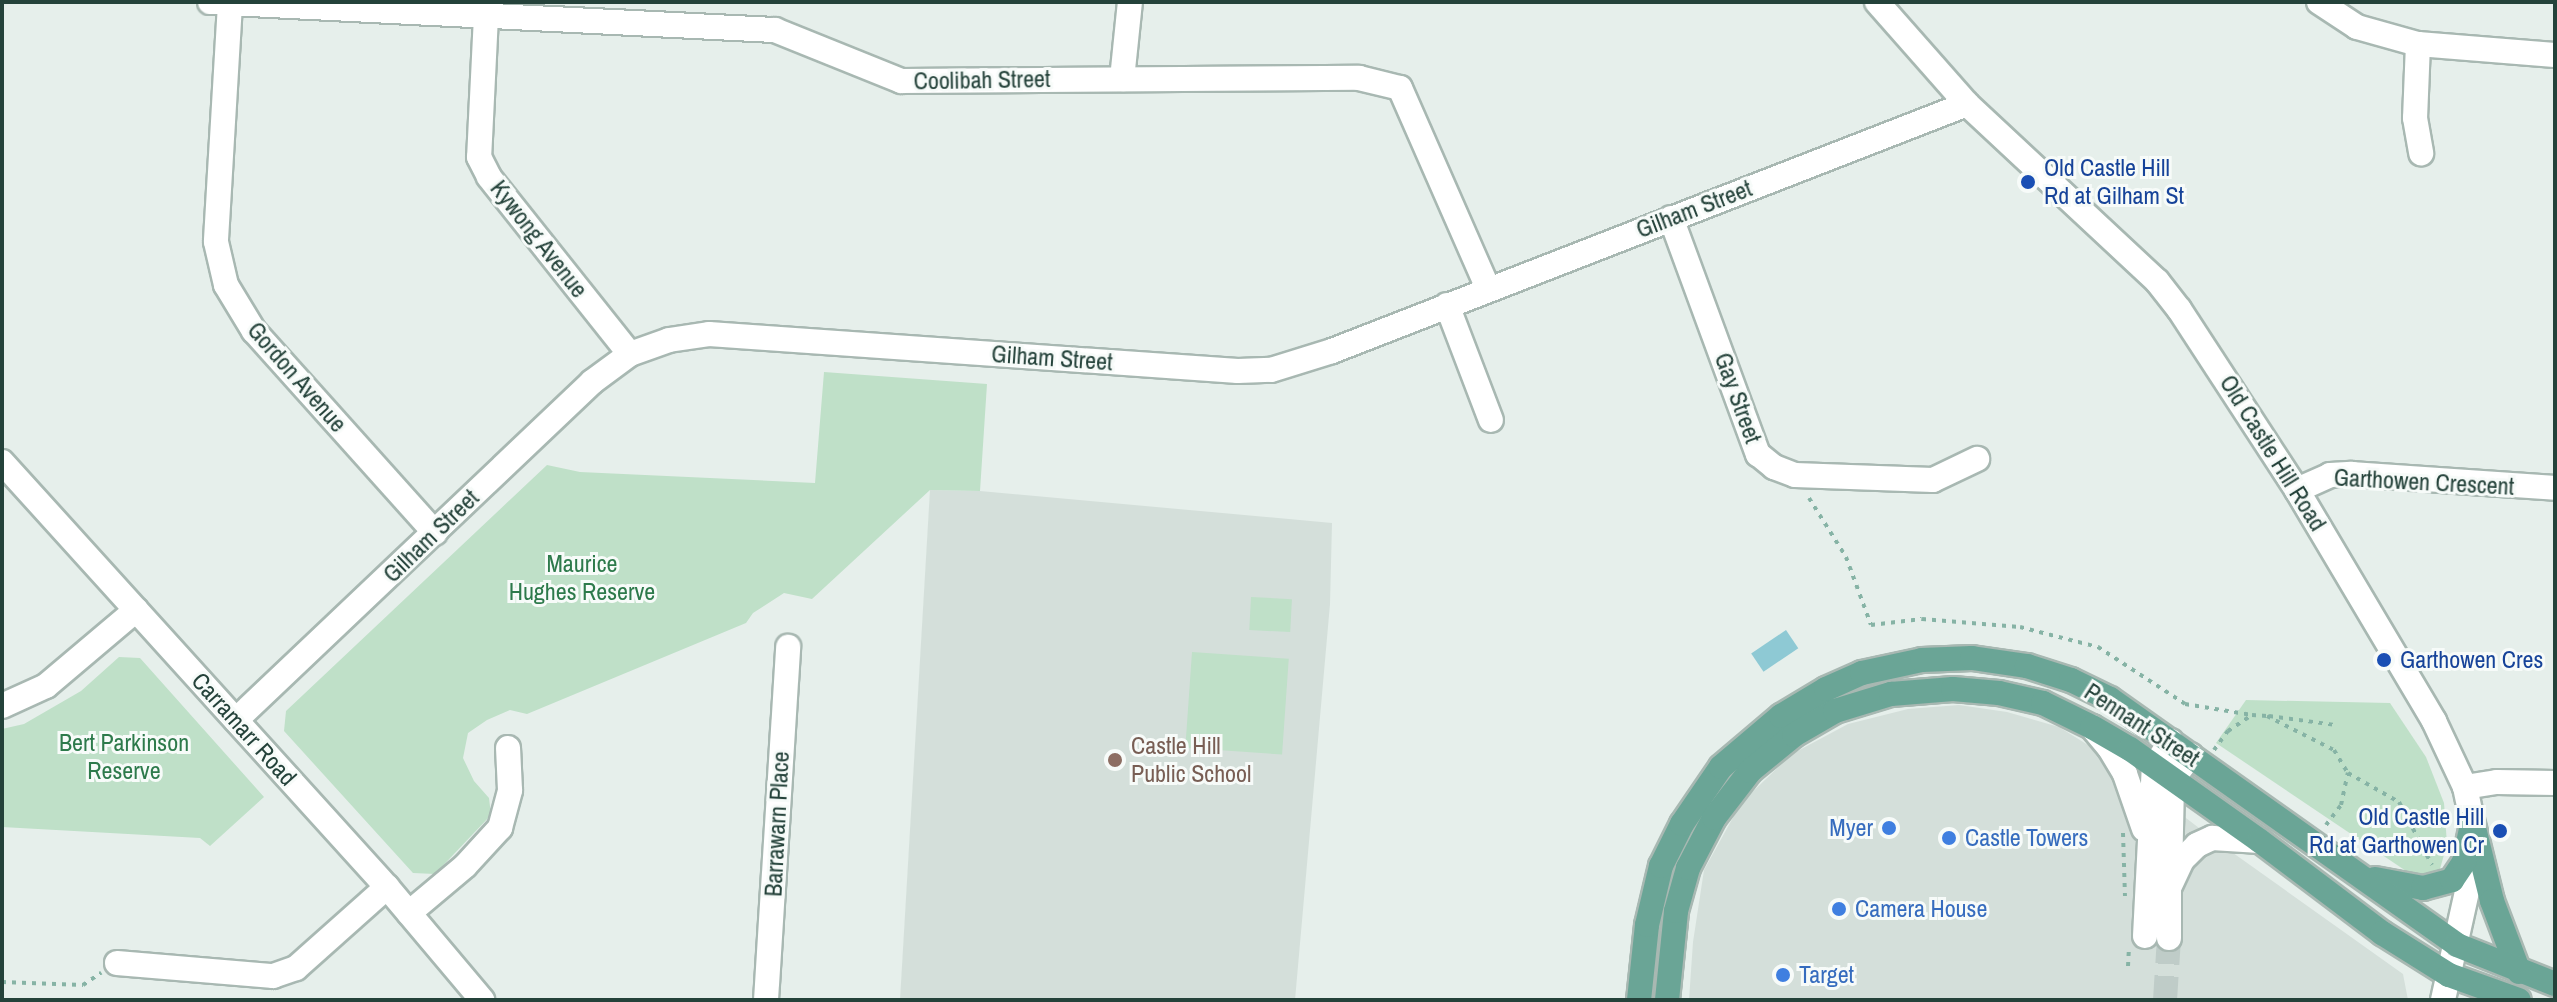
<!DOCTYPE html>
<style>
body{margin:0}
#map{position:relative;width:2557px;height:1002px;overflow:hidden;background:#e6efeb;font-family:"Archivo Narrow",sans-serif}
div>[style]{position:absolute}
.built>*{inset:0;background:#d4dfda}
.green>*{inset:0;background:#bfe0c8;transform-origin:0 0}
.water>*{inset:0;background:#8ec9d4;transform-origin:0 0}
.minor-tunnel>*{height:24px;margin-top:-12px;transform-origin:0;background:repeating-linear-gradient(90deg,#bfccc8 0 24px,transparent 0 36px)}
.path>*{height:4px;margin-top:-2px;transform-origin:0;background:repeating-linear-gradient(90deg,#86b3a5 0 4px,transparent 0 10px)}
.roads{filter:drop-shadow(2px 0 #a8b8b2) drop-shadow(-2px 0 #a8b8b2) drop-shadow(0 2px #a8b8b2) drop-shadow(0 -2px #a8b8b2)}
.minor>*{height:24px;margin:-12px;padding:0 12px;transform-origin:12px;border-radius:12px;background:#fff}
.major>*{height:24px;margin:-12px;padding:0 12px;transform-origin:12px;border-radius:12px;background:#6aa596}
.dots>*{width:22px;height:22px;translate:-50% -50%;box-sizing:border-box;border:4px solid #f7fbf9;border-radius:50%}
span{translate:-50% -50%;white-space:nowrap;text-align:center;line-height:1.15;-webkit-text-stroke:6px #f7fbf9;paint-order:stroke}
.street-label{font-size:24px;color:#24423a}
.transit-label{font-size:24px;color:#164399}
.left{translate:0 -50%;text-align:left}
.right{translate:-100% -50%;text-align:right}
.park-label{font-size:24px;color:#2d7a4b}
.education-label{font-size:24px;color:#785e54}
.shop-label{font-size:24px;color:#366cbe}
.frame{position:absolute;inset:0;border:4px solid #24423a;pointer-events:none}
</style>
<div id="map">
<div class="built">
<i style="clip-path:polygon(930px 490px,980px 491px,1332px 523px,1330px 604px,1295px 1000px,900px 1000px)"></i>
<i style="clip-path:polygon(1959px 705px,2007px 712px,2059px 727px,2104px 755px,2212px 838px,2403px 974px,2408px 1000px,1689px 1000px,1693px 942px,1704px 870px,1741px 803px,1792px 754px,1848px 724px,1908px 709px)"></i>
</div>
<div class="green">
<i style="clip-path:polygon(824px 372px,987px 384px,980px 491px,930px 490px,812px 599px,784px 593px,753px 613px,746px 623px,527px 714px,510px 710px,487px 720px,468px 733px,463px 758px,474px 781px,489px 798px,491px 815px,435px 874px,413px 873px,284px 731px,286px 711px,547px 465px,580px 472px,815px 483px)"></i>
<i style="left:1251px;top:597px;width:41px;height:33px;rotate:3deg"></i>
<i style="left:1192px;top:652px;width:97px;height:96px;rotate:4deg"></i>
<i style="clip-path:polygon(119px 657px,140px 658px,264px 797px,210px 846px,200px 838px,2px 827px,2px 729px,24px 724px,81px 691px)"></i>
<i style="clip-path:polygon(2246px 700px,2390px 703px,2426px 757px,2444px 803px,2447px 844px,2440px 869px,2429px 874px,2409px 873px,2216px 743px)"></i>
</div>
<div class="water">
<i style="left:1786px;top:630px;width:22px;height:42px;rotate:56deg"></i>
</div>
<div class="minor-tunnel">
<i style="left:2165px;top:1000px;width:62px;rotate:-86.3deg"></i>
</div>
<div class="path">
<i style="left:1809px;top:498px;width:70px;rotate:57.9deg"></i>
<i style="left:1846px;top:557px;width:72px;rotate:69.8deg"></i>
<i style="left:1871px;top:625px;width:51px;rotate:-6.7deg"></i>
<i style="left:1922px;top:619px;width:98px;rotate:4.7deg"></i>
<i style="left:2020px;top:627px;width:81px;rotate:14.4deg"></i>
<i style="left:2098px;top:647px;width:104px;rotate:33.2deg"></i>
<i style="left:2185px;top:704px;width:68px;rotate:9.3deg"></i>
<i style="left:2269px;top:716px;width:68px;rotate:7.7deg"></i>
<i style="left:2214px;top:750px;width:24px;rotate:-54deg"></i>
<i style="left:2228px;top:731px;width:29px;rotate:-34deg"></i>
<i style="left:2252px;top:715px;width:15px;rotate:4deg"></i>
<i style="left:2267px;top:716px;width:75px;rotate:26.9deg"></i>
<i style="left:2334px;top:750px;width:27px;rotate:59deg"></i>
<i style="left:2348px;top:773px;width:59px;rotate:29.6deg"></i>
<i style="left:2399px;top:802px;width:71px;rotate:62.4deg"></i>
<i style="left:2326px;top:825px;width:25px;rotate:-53deg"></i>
<i style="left:2341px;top:805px;width:33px;rotate:-78deg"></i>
<i style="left:2123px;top:833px;width:63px;rotate:88.2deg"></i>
<i style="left:2128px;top:966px;width:17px;rotate:-87deg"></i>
<i style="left:2px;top:982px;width:81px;rotate:2.1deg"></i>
<i style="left:83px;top:985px;width:22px;rotate:-34deg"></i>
</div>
<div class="roads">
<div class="minor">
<i style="left:210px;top:2px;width:566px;rotate:2.84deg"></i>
<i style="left:775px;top:30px;width:136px;rotate:22deg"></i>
<i style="left:901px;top:81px;width:458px;rotate:-0.4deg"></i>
<i style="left:1359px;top:78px;width:42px;rotate:13.7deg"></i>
<i style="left:1400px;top:88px;width:219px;rotate:66.3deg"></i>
<i style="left:1877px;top:2px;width:136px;rotate:48.6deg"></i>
<i style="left:1967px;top:104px;width:260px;rotate:43deg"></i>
<i style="left:2157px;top:281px;width:36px;rotate:52deg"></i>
<i style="left:2179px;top:309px;width:216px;rotate:56.9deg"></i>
<i style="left:2297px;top:490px;width:269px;rotate:59.3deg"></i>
<i style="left:2434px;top:721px;width:73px;rotate:64.8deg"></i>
<i style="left:2465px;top:787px;width:34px;rotate:78deg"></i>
<i style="left:2472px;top:820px;width:67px;rotate:93.4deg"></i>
<i style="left:2468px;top:887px;width:116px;rotate:102.5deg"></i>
<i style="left:2319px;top:2px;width:45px;rotate:33.3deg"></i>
<i style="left:2357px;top:27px;width:63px;rotate:15.6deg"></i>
<i style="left:2418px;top:44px;width:137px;rotate:4.6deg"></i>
<i style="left:230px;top:4px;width:238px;rotate:93.4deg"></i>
<i style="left:216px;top:242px;width:44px;rotate:76.9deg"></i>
<i style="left:226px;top:285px;width:54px;rotate:58.7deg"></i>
<i style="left:254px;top:331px;width:271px;rotate:48.1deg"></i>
<i style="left:486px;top:16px;width:141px;rotate:92.8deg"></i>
<i style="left:479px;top:157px;width:22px;rotate:63deg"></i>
<i style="left:489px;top:177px;width:226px;rotate:51.5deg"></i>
<i style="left:2418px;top:44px;width:74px;rotate:92.3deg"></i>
<i style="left:2415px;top:118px;width:36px;rotate:80deg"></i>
<i style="left:1122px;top:79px;width:77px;rotate:-84.1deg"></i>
<i style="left:1671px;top:218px;width:252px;rotate:69.8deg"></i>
<i style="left:1758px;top:454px;width:21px;rotate:39deg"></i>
<i style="left:1774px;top:467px;width:22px;rotate:21deg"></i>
<i style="left:1795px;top:475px;width:138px;rotate:2.1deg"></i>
<i style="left:1933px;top:480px;width:49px;rotate:-25.5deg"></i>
<i style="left:1447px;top:305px;width:123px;rotate:69.1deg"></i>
<i style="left:2px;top:462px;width:573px;rotate:47.83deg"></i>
<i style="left:387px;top:887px;width:148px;rotate:49.9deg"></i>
<i style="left:2297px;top:490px;width:36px;rotate:-24deg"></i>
<i style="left:2330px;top:475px;width:22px;rotate:-3deg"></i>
<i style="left:2352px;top:474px;width:203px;rotate:3.9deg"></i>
<i style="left:2px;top:706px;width:48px;rotate:-24.4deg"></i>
<i style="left:46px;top:686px;width:118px;rotate:-40.2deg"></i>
<i style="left:236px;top:720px;width:491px;rotate:-43.5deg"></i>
<i style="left:592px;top:382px;width:47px;rotate:-36.4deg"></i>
<i style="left:630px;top:354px;width:41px;rotate:-19.7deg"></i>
<i style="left:669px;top:340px;width:40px;rotate:-8.5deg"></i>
<i style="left:709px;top:334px;width:530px;rotate:4deg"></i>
<i style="left:1238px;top:371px;width:33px;rotate:-2deg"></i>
<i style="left:1271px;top:370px;width:64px;rotate:-17.3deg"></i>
<i style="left:1332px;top:351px;width:681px;rotate:-21.25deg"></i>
<i style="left:2092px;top:727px;width:26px;rotate:50deg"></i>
<i style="left:2109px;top:747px;width:31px;rotate:59deg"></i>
<i style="left:2125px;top:774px;width:58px;rotate:70.9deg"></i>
<i style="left:2465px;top:787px;width:32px;rotate:-9deg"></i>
<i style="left:2497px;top:782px;width:58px;rotate:1deg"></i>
<i style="left:2170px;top:878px;width:98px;rotate:-88.8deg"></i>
<i style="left:2172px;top:780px;width:31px;rotate:-53deg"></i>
<i style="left:409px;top:913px;width:73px;rotate:-40deg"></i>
<i style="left:465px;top:866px;width:52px;rotate:-47.4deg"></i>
<i style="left:500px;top:828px;width:39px;rotate:-75deg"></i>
<i style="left:510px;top:790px;width:42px;rotate:-92.7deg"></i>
<i style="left:2145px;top:936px;width:169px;rotate:-87deg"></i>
<i style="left:2154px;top:767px;width:31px;rotate:-57deg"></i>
<i style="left:2169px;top:938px;width:50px;rotate:-90deg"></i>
<i style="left:2169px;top:888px;width:31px;rotate:-65deg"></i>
<i style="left:2182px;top:860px;width:21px;rotate:-45deg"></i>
<i style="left:2197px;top:845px;width:17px;rotate:-25deg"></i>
<i style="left:2212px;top:838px;width:48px;rotate:3.6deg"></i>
<i style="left:117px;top:963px;width:157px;rotate:4.8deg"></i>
<i style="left:273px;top:976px;width:24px;rotate:-19deg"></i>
<i style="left:296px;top:968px;width:122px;rotate:-41.7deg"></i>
<i style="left:766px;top:1000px;width:354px;rotate:-86.4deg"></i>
</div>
<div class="major">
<i style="left:2472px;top:820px;width:83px;rotate:76.1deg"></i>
<i style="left:2492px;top:901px;width:76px;rotate:69.2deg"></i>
<i style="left:2375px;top:879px;width:49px;rotate:10.6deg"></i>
<i style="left:2423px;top:888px;width:30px;rotate:-15deg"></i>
<i style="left:2452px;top:880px;width:22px;rotate:-56deg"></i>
<i style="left:2464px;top:862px;width:35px;rotate:-78deg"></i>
<i style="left:1639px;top:1000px;width:75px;rotate:-83.9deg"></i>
<i style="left:1647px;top:925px;width:61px;rotate:-76.7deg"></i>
<i style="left:1661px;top:866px;width:47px;rotate:-63.4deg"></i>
<i style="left:1682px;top:824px;width:69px;rotate:-55.6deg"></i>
<i style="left:1721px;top:767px;width:79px;rotate:-40.4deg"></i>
<i style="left:1781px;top:716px;width:52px;rotate:-31deg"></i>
<i style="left:1826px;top:689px;width:39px;rotate:-24deg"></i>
<i style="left:1862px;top:673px;width:61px;rotate:-12.2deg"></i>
<i style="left:1922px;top:660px;width:50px;rotate:-2.3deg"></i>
<i style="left:1972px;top:658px;width:56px;rotate:8.3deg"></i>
<i style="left:2027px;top:666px;width:46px;rotate:17.7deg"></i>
<i style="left:2071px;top:680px;width:43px;rotate:26deg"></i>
<i style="left:2110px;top:699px;width:425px;rotate:35.3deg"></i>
<i style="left:2457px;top:945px;width:105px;rotate:21.7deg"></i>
<i style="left:1667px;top:1000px;width:89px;rotate:-84.2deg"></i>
<i style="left:1676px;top:911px;width:45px;rotate:-74.4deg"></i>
<i style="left:1688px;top:868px;width:56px;rotate:-62.5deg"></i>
<i style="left:1714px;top:818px;width:59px;rotate:-52.5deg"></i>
<i style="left:1750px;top:771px;width:57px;rotate:-39.3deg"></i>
<i style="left:1794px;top:735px;width:48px;rotate:-30.3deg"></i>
<i style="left:1835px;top:711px;width:59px;rotate:-16.9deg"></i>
<i style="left:1891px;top:694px;width:62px;rotate:-4.6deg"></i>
<i style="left:1953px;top:689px;width:46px;rotate:5deg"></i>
<i style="left:1999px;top:693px;width:45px;rotate:12.8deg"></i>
<i style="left:2043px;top:703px;width:55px;rotate:26.1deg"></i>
<i style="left:2092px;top:727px;width:44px;rotate:30.1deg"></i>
<i style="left:2130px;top:749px;width:159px;rotate:35.3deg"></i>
<i style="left:2260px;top:841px;width:153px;rotate:37deg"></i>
<i style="left:2382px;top:933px;width:79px;rotate:32.1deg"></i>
<i style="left:2449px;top:975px;width:74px;rotate:19.7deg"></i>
</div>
</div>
<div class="dots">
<i style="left:2028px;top:182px;background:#1a4fb4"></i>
<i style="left:2384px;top:660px;background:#1a4fb4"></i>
<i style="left:1115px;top:760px;background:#8d6e63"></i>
<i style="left:1889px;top:828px;background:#3f7fe0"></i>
<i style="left:2500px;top:831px;background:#1a4fb4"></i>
<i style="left:1949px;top:838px;background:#3f7fe0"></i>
<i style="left:1839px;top:909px;background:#3f7fe0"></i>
<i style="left:1783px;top:975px;background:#3f7fe0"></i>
</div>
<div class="street-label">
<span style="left:982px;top:80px;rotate:-1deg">Coolibah Street</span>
<span style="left:1694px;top:209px;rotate:-21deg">Gilham Street</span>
<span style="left:539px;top:239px;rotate:52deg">Kywong Avenue</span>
<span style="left:1052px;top:358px;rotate:4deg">Gilham Street</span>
<span style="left:297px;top:377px;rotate:49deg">Gordon Avenue</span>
<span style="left:1738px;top:398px;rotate:70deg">Gay Street</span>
<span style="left:2273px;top:453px;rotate:58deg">Old Castle Hill Road</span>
<span style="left:2424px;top:482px;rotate:3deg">Garthowen Crescent</span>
<span style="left:431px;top:536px;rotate:-44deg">Gilham Street</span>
<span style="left:2142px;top:725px;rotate:33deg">Pennant Street</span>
<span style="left:244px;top:729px;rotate:48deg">Carramarr Road</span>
<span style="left:777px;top:824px;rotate:-87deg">Barrawarn Place</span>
</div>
<div class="transit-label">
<span class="left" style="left:2044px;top:182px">Old Castle Hill<br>Rd at Gilham St</span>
<span class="left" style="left:2400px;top:660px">Garthowen Cres</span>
<span class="right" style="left:2484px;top:831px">Old Castle Hill<br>Rd at Garthowen Cr</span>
</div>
<div class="park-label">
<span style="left:582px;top:578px">Maurice<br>Hughes Reserve</span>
<span style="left:124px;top:757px">Bert Parkinson<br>Reserve</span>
</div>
<div class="education-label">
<span class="left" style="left:1131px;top:760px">Castle Hill<br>Public School</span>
</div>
<div class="shop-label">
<span class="right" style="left:1873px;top:828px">Myer</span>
<span class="left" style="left:1965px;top:838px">Castle Towers</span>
<span class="left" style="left:1855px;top:909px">Camera House</span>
<span class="left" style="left:1799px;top:975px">Target</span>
</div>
<div class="frame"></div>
</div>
